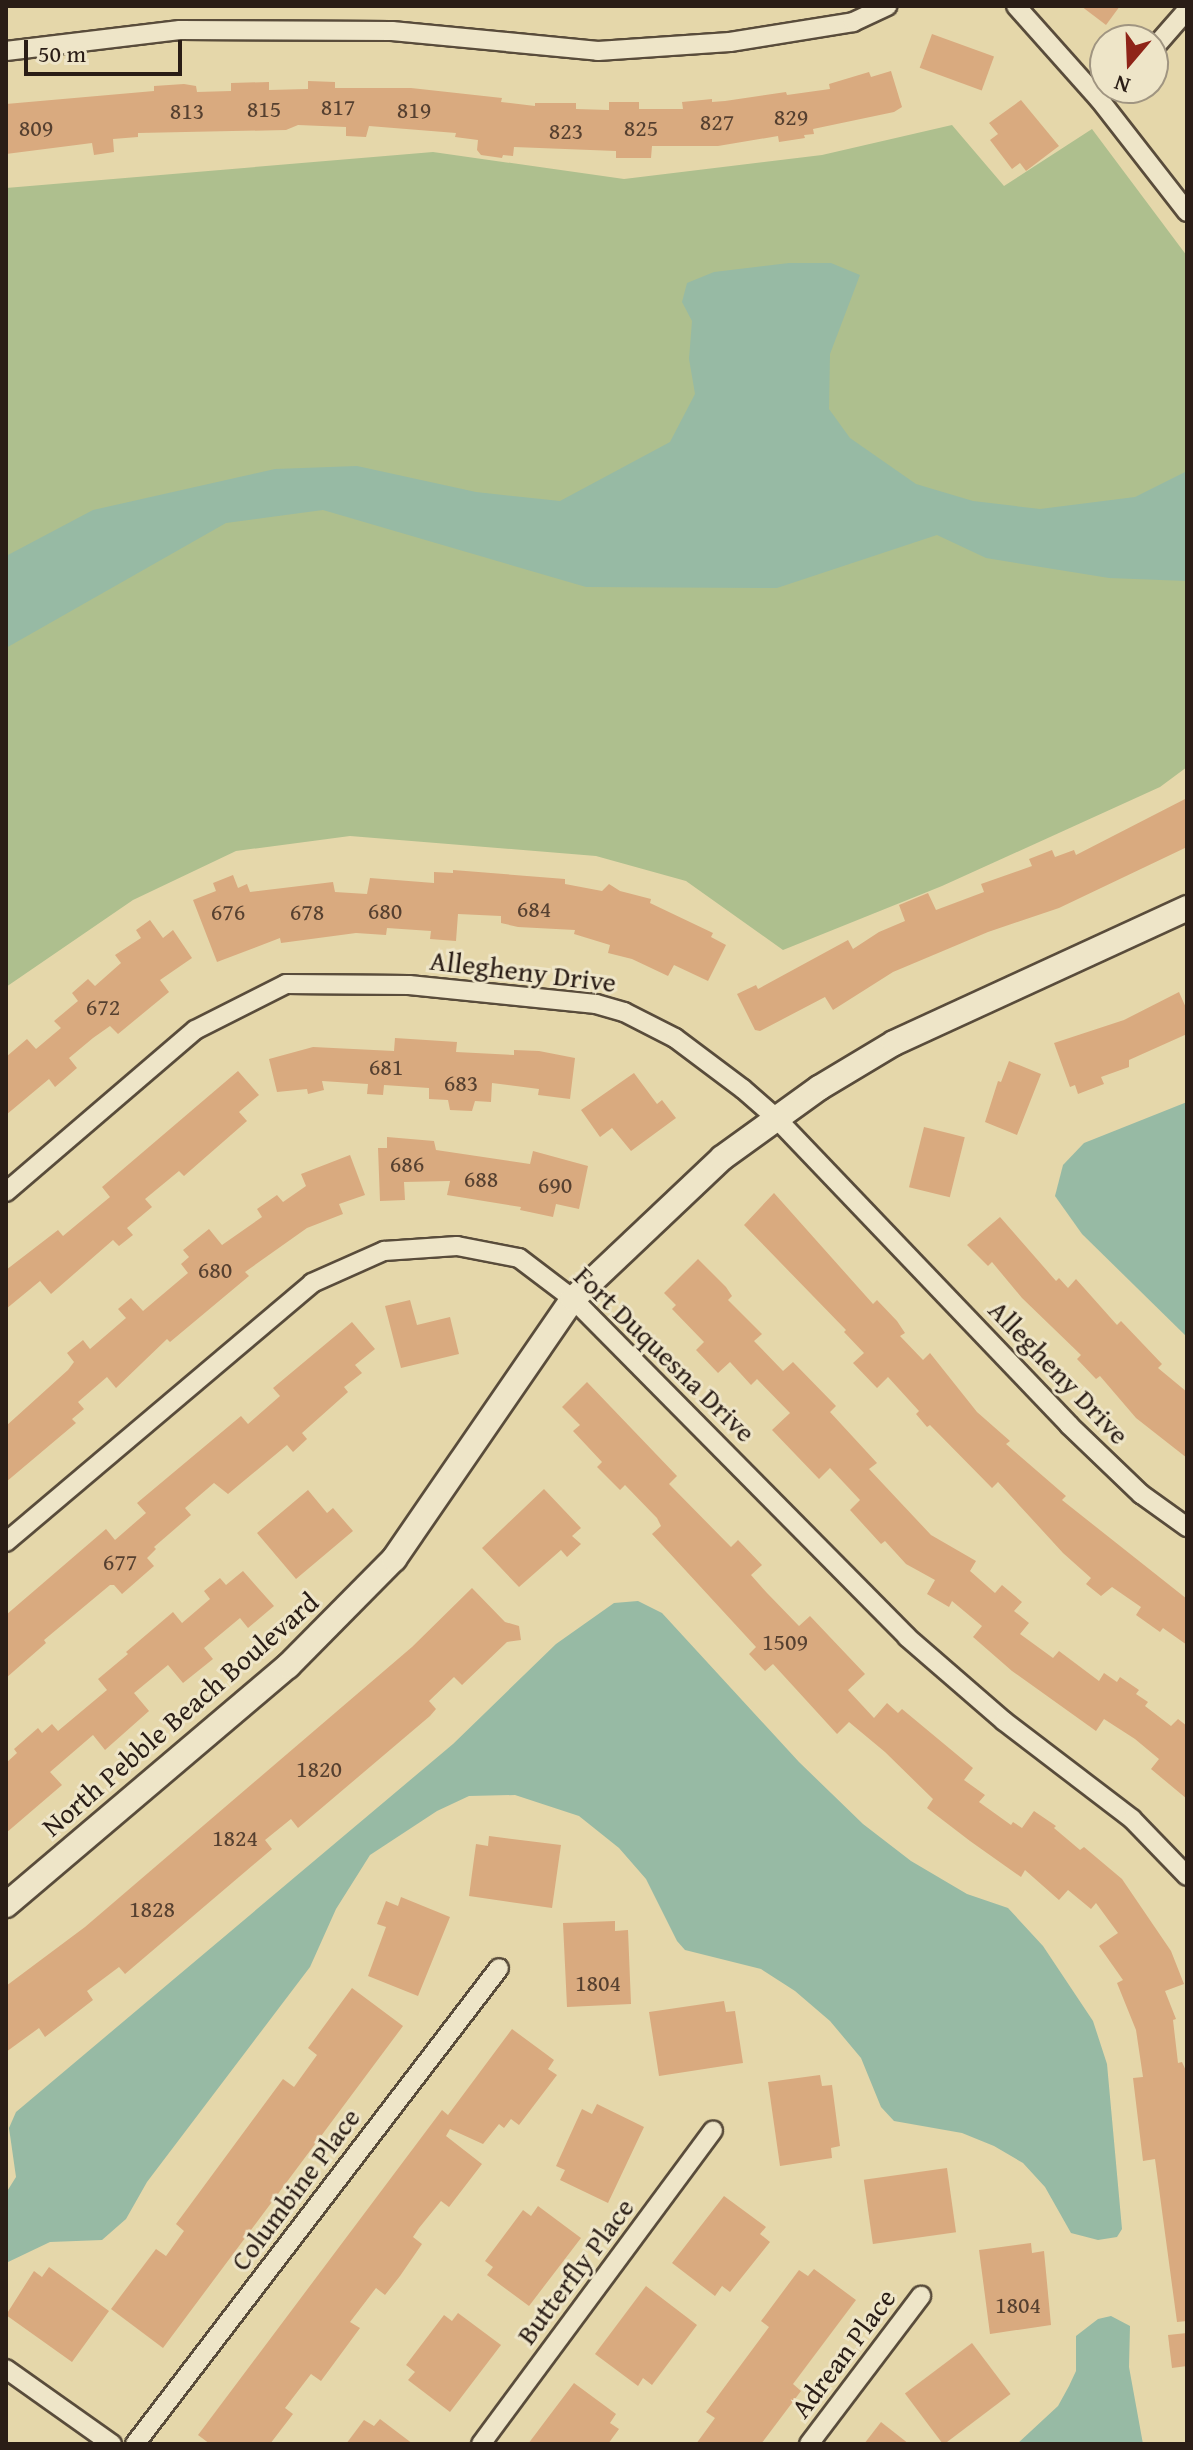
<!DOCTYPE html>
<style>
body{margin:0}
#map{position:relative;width:1193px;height:2450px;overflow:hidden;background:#e5d7aa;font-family:"Gentium Book Plus",serif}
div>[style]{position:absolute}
.green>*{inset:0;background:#aebf8e}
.water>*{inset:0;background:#97baa4}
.building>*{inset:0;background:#d9aa7f;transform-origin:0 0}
.roads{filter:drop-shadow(2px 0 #594c3b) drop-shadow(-2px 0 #594c3b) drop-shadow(0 2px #594c3b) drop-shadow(0 -2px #594c3b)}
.street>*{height:18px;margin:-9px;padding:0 9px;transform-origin:9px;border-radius:9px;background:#eee5c8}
.secondary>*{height:24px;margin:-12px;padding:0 12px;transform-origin:12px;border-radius:12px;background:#eee5c8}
span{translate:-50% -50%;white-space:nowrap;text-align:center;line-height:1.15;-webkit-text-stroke:6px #eee5c8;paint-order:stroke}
.number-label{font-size:24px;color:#564030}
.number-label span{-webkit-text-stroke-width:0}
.street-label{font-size:28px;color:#2a1d16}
.frame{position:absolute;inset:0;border:8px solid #2a1d16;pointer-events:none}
.north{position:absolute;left:1089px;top:24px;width:80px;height:80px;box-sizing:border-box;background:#eee5c8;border:2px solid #a09581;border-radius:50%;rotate:199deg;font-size:22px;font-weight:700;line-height:32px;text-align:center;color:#2a1d16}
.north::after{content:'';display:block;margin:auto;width:28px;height:36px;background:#8f2418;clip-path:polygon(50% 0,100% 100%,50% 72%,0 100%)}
.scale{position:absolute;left:24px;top:40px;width:158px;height:36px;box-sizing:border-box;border:4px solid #2a1d16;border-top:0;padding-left:10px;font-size:24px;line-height:28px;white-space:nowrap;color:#2a1d16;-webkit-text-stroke:6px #eee5c8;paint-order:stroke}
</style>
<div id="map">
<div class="green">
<i style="clip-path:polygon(952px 125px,1004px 186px,1092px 129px,1187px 256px,1187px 767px,1160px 787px,942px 886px,783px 950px,686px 881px,596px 856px,350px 836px,236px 851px,133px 900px,6px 987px,6px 188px,433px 152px,624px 179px,822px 155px)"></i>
</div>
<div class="water">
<i style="clip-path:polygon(789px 263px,831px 263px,860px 275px,830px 354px,829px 409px,850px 438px,916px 484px,973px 501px,1040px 509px,1135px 497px,1187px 471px,1187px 581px,1109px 578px,986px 558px,937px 535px,777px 588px,586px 587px,323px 510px,226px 523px,6px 648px,6px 556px,93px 510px,275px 469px,357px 466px,476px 492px,560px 501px,670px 442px,695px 394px,689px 359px,692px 321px,682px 302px,687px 283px,714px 272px)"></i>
<i style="clip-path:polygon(1187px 1102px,1187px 1337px,1082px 1234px,1055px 1196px,1063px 1165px,1084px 1143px)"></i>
<i style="clip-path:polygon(638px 1601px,662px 1613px,799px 1762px,863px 1824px,911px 1861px,967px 1894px,1008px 1908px,1043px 1946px,1093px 2021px,1107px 2064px,1122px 2229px,1117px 2237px,1098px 2240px,1071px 2233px,1045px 2187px,1023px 2163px,994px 2146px,962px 2133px,894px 2121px,881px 2107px,861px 2058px,830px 2021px,795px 1991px,761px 1969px,685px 1950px,677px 1941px,646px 1879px,619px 1848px,579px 1816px,515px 1795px,469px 1796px,437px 1811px,370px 1855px,336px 1909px,310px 1967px,147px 2182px,126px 2219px,102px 2240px,50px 2242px,6px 2263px,6px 2193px,16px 2177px,9px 2128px,16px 2112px,453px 1744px,556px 1644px,614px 1603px)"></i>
<i style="clip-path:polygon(1111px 2316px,1130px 2326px,1129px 2367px,1143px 2444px,1017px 2444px,1058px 2406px,1069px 2386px,1076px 2371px,1076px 2336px,1098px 2319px)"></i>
</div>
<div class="building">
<i style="clip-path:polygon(1081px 6px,1120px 6px,1106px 25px)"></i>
<i style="left:932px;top:34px;width:66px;height:36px;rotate:20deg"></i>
<i style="clip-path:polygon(891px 71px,902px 107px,894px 112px,813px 129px,814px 134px,804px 135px,805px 138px,779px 142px,778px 136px,718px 146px,652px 146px,651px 158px,616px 158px,616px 151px,514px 147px,513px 156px,503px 155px,502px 158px,481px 155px,477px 150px,478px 140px,455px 137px,456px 133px,369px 126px,366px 137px,346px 136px,346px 127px,298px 125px,286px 130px,138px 133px,138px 137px,113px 139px,114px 152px,94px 155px,92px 143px,6px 154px,6px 104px,154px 91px,154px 86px,184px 84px,196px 86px,197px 92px,231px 91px,231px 83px,269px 82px,269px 90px,308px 89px,308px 81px,335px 82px,335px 88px,411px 88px,502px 98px,501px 102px,535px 106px,535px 103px,576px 103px,576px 109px,609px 110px,609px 102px,639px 102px,639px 109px,683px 109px,682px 102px,712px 99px,712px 102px,725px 101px,786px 92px,787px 95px,830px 89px,829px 84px,869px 72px,871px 77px)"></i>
<i style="clip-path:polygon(1021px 100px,1059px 146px,1026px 171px,1020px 163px,1012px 169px,990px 140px,998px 134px,989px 123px)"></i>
<i style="clip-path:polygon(1187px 798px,1187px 847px,1059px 908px,988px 932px,893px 972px,833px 1010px,825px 997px,760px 1031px,755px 1030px,737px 994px,756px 985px,758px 989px,848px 940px,853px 949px,879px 932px,905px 921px,899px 905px,928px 893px,936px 910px,984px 892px,981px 884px,1032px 866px,1029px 859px,1052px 850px,1055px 857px,1074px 850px,1076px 855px)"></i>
<i style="clip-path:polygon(453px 870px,565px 879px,565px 884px,602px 891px,609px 884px,620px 891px,651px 899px,650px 903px,713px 933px,711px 937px,726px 945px,708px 981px,674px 965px,668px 976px,632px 959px,608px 953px,610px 945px,574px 934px,575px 930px,518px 927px,501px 923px,501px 916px,458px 914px,456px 941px,430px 939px,431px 931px,387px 928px,386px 935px,356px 933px,281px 943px,280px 938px,217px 962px,193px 900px,216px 891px,213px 883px,233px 875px,238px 888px,247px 884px,250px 892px,333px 882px,335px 892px,367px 894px,370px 878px,434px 883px,434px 872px,453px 873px)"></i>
<i style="clip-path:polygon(150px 920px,163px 938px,173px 930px,192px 958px,160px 980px,169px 992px,118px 1034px,110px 1026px,93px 1038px,69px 1058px,77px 1068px,55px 1087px,49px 1079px,6px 1115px,6px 1057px,27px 1039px,36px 1049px,61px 1028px,54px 1021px,78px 1001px,72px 993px,88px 979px,95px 986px,121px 963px,115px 955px,141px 938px,136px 930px)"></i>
<i style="clip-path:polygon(1179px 992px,1187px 1010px,1187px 1034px,1129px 1060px,1129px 1067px,1101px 1077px,1104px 1084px,1078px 1094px,1075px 1085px,1070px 1087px,1054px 1043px,1124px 1020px)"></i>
<i style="clip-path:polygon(395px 1038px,457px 1042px,456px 1052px,514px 1055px,514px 1050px,539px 1051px,575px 1058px,570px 1099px,538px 1095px,539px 1089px,492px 1083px,491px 1102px,475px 1101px,472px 1111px,450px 1110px,448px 1100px,429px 1099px,429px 1088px,384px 1085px,383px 1095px,367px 1094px,368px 1084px,322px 1081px,324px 1090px,308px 1094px,307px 1089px,277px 1092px,269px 1059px,313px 1047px,394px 1051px)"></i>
<i style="clip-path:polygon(1009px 1061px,1041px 1074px,1017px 1135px,985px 1122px,998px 1081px,1001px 1082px)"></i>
<i style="clip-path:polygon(238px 1071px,259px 1095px,239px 1112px,247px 1121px,184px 1176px,179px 1171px,145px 1199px,152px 1207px,127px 1228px,133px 1235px,119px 1246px,113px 1240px,51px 1294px,40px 1281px,6px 1309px,6px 1270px,58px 1230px,63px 1236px,110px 1197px,102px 1187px)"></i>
<i style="clip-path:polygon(634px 1073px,657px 1104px,662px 1100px,676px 1118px,631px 1151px,612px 1128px,600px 1137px,581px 1110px)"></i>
<i style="left:924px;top:1127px;width:42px;height:62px;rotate:14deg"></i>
<i style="clip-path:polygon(387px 1137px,434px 1141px,436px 1150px,530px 1164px,533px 1151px,588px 1166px,579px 1209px,556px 1204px,553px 1217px,520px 1210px,521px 1207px,447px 1195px,450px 1181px,404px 1182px,405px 1200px,380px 1201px,378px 1148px,387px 1148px)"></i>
<i style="clip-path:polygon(350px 1155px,365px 1195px,339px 1204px,343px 1214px,307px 1228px,245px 1272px,249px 1276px,170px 1342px,167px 1339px,116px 1388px,107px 1377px,78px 1402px,84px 1409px,72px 1419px,76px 1423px,6px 1482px,6px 1426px,68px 1370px,74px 1362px,67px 1353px,83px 1340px,90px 1349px,126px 1318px,118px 1309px,131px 1298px,143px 1311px,188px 1273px,181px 1264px,189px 1257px,183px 1250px,209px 1229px,222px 1245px,262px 1217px,257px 1209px,277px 1195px,283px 1202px,306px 1186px,301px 1174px)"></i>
<i style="clip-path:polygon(774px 1193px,873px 1304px,877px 1300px,897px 1321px,905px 1333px,900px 1336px,923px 1360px,930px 1353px,977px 1412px,1010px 1441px,1006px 1444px,1066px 1496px,1062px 1500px,1187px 1599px,1187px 1645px,1163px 1628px,1160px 1632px,1136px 1615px,1141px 1607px,1112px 1587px,1101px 1596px,1086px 1584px,1091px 1578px,1063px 1553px,998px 1482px,992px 1488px,930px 1425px,927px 1427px,916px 1414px,919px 1411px,888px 1377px,877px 1388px,853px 1363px,864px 1353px,844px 1332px,846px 1330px,744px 1225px)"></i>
<i style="clip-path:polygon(1000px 1217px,1056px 1281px,1059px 1278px,1068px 1288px,1076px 1279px,1117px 1325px,1121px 1321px,1162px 1364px,1158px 1368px,1187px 1392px,1187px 1458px,1136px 1418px,1100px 1376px,1096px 1379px,1077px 1359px,1081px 1355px,1022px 1298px,992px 1262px,988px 1266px,967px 1245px)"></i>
<i style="clip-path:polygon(698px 1259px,726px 1287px,732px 1296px,728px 1300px,762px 1334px,754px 1341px,783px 1371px,793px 1362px,836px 1406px,830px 1412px,877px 1463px,869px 1469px,931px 1535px,976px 1561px,970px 1571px,995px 1593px,1002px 1585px,1022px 1602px,1014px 1611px,1029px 1623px,1020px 1634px,1053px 1658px,1059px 1651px,1099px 1681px,1104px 1673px,1117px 1682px,1120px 1677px,1139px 1690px,1136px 1694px,1148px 1702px,1145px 1706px,1171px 1726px,1178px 1719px,1187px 1726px,1187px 1799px,1151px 1769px,1159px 1759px,1135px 1739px,1104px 1719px,1096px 1731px,1012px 1671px,973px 1637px,982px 1626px,952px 1601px,949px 1607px,927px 1594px,935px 1580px,906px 1564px,885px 1541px,881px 1544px,850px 1510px,860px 1500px,830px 1468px,819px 1479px,772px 1430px,790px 1413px,757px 1379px,751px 1385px,730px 1362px,718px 1373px,696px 1350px,704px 1342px,672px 1309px,676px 1305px,664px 1293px)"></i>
<i style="clip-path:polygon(410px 1300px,417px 1325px,450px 1317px,459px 1354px,401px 1368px,385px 1306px)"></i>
<i style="clip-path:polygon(352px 1322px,375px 1349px,355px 1365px,362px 1373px,344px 1387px,348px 1392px,302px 1433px,307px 1439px,293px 1452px,287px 1445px,228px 1494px,214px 1483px,185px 1508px,191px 1515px,154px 1547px,156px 1549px,147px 1558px,154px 1566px,122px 1594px,114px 1585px,110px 1585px,44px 1640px,46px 1643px,6px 1678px,6px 1615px,106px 1529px,115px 1540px,146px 1513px,137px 1503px,241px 1416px,248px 1424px,280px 1396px,273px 1388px)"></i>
<i style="clip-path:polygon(587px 1382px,677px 1476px,669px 1484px,731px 1547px,738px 1540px,762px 1565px,751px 1575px,767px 1593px,799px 1626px,810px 1616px,865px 1674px,848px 1690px,874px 1718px,887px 1703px,898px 1713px,902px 1709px,973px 1768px,964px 1780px,985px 1795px,979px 1802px,1011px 1825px,1013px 1822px,1022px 1828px,1034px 1811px,1056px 1826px,1054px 1828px,1080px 1850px,1084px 1847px,1122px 1879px,1171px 1951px,1184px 1984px,1165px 1991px,1176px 2019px,1173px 2020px,1178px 2063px,1182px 2062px,1187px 2073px,1187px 2321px,1177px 2322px,1155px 2159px,1143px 2161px,1133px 2078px,1143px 2077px,1136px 2030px,1117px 1983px,1123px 1980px,1099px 1946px,1118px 1933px,1096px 1903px,1091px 1909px,1068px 1890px,1059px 1900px,1025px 1870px,1021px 1877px,970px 1841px,927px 1808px,933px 1799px,885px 1752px,849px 1722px,837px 1734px,773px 1664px,765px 1671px,749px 1654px,756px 1647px,652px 1534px,661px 1526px,657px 1518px,625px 1485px,620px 1490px,597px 1467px,602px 1462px,573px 1431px,580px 1425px,562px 1407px)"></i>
<i style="clip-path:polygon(544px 1489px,581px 1528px,572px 1536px,581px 1544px,567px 1557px,561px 1550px,519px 1587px,482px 1548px)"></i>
<i style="clip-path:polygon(308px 1490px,327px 1513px,333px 1508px,353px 1531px,296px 1579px,257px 1533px)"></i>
<i style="clip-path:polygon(243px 1571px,274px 1606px,248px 1628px,240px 1618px,204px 1648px,213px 1659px,183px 1683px,168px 1665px,134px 1693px,149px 1711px,105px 1750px,93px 1735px,50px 1772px,62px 1785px,6px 1833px,6px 1763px,17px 1753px,14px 1749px,38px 1728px,42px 1733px,52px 1724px,58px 1731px,107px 1690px,98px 1679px,128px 1654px,126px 1652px,173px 1612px,182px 1623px,210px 1599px,204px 1591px,220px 1578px,226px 1585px)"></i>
<i style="clip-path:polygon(472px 1588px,505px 1622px,519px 1626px,521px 1640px,507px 1642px,462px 1685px,454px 1677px,429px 1701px,436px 1709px,430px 1716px,298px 1828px,291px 1819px,265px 1840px,272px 1849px,125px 1974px,119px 1967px,87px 1991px,93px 2000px,71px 2017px,45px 2037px,39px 2028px,6px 2052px,6px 1986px,85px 1927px,412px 1647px)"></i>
<i style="clip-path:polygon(489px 1836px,561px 1845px,552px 1908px,469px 1896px,476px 1844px,488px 1846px)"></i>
<i style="clip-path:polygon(401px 1897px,450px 1917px,418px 1996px,368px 1976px,386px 1927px,377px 1924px,386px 1901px,398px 1906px)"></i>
<i style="clip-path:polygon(615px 1921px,615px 1931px,628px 1930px,631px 2004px,567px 2007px,563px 1923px)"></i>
<i style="clip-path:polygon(352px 1988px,403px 2026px,163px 2348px,111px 2309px,156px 2249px,166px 2256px,184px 2231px,176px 2224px,283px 2079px,294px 2087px,317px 2055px,308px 2048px)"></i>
<i style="clip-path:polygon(724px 2001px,726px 2012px,735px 2011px,743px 2063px,659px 2076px,649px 2012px)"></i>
<i style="clip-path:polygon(512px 2029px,554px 2060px,548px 2069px,557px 2075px,519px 2125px,511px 2119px,504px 2128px,499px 2124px,483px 2144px,450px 2129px,446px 2136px,482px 2164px,449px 2207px,441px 2201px,419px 2228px,413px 2237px,422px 2244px,400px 2276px,385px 2295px,376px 2288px,350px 2322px,360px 2328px,321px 2381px,311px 2374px,285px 2408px,293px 2414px,270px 2444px,210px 2444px,198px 2435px,442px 2110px,448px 2115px)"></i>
<i style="clip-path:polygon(820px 2075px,822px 2086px,832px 2085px,840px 2146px,831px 2148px,832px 2158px,780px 2166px,768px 2082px)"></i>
<i style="clip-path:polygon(597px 2104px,644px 2127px,608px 2203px,560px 2180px,565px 2170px,556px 2166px,582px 2109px,592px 2114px)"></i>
<i style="left:947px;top:2168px;width:65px;height:84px;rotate:82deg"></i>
<i style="clip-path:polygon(724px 2196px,766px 2227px,760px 2234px,770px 2242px,730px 2292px,722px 2286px,715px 2296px,672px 2263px)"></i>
<i style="clip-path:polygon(538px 2206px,581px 2238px,529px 2306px,487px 2275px,493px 2267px,485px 2261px,523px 2210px,531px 2216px)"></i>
<i style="clip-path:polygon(1031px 2243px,1032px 2253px,1044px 2251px,1051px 2325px,990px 2334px,979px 2250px)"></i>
<i style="clip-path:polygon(49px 2267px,109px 2311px,72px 2362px,6px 2315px,34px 2271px,42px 2277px)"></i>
<i style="clip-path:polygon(814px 2269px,856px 2300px,793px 2384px,801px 2391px,761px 2444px,696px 2444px,715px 2418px,706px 2412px,769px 2327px,761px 2321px,799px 2270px,808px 2276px)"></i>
<i style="clip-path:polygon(646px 2286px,697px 2325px,652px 2385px,643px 2378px,638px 2386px,595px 2354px)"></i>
<i style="clip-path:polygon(458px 2313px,501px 2345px,450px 2412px,408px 2380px,415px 2372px,406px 2365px,444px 2315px,452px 2321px)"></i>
<i style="clip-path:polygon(1187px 2333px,1187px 2366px,1172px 2368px,1168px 2335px)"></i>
<i style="left:972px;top:2343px;width:64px;height:84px;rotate:53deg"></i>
<i style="clip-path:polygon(574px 2383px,616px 2414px,610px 2423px,619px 2429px,608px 2444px,528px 2444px)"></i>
<i style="clip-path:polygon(380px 2419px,413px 2444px,346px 2444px,364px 2420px,374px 2426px)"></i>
<i style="clip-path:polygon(881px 2422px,909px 2444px,864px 2444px)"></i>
</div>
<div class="roads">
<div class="street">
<i style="left:1016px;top:6px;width:125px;rotate:48.3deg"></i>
<i style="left:1099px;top:99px;width:143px;rotate:52.1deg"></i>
<i style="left:1153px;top:49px;width:52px;rotate:-48.9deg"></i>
<i style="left:6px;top:51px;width:175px;rotate:-6.9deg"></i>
<i style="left:180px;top:30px;width:212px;rotate:0.3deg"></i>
<i style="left:392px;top:31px;width:207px;rotate:5.5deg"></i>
<i style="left:598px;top:51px;width:132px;rotate:-3.9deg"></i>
<i style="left:730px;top:42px;width:125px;rotate:-9.2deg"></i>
<i style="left:853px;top:22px;width:38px;rotate:-25deg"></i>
<i style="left:6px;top:1192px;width:249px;rotate:-40.6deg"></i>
<i style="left:195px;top:1030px;width:102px;rotate:-26.8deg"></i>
<i style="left:286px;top:984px;width:123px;rotate:0.5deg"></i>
<i style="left:409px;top:985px;width:188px;rotate:5.8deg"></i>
<i style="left:596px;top:1004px;width:29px;rotate:16deg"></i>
<i style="left:624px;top:1012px;width:57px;rotate:27deg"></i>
<i style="left:675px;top:1038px;width:85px;rotate:36.9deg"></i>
<i style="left:743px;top:1089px;width:43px;rotate:41.2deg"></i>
<i style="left:775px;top:1117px;width:426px;rotate:46.3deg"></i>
<i style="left:1069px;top:1425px;width:100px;rotate:43.8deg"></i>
<i style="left:1141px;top:1494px;width:57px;rotate:35.7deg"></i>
<i style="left:6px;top:1542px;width:401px;rotate:-40.2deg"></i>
<i style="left:312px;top:1283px;width:79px;rotate:-24deg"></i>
<i style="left:384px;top:1251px;width:73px;rotate:-3.9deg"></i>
<i style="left:457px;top:1246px;width:63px;rotate:11deg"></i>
<i style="left:519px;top:1258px;width:68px;rotate:37.2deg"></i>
<i style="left:573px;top:1299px;width:475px;rotate:45.3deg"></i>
<i style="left:907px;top:1637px;width:128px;rotate:40.9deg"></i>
<i style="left:1004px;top:1721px;width:161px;rotate:37.4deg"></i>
<i style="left:1132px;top:1819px;width:79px;rotate:46deg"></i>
<i style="left:6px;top:2369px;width:130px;rotate:35.3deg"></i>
<i style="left:135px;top:2444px;width:599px;rotate:-52.59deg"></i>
<i style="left:481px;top:2444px;width:390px;rotate:-53.5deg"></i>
<i style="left:809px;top:2444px;width:186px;rotate:-52.9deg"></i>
</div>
<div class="secondary">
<i style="left:6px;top:1905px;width:370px;rotate:-40.3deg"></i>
<i style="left:288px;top:1666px;width:151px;rotate:-45.3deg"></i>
<i style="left:394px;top:1559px;width:316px;rotate:-55.5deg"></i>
<i style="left:573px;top:1299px;width:205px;rotate:-43.4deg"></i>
<i style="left:722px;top:1158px;width:120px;rotate:-35.8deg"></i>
<i style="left:819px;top:1088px;width:87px;rotate:-31deg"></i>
<i style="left:894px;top:1043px;width:323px;rotate:-24.7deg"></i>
</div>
</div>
<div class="number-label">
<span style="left:338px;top:107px">817</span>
<span style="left:264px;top:109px">815</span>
<span style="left:414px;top:110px">819</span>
<span style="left:187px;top:111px">813</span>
<span style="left:791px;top:117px">829</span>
<span style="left:717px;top:122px">827</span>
<span style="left:36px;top:128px">809</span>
<span style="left:641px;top:128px">825</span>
<span style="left:566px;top:131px">823</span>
<span style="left:534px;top:909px">684</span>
<span style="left:385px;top:911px">680</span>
<span style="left:228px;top:912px">676</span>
<span style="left:307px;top:912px">678</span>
<span style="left:103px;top:1007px">672</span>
<span style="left:386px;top:1067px">681</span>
<span style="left:461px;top:1083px">683</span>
<span style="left:407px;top:1164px">686</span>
<span style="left:481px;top:1179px">688</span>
<span style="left:555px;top:1185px">690</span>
<span style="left:215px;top:1270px">680</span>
<span style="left:120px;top:1562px">677</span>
<span style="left:785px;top:1642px">1509</span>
<span style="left:319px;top:1769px">1820</span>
<span style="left:235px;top:1838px">1824</span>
<span style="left:152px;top:1909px">1828</span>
<span style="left:598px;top:1983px">1804</span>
<span style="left:1018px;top:2305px">1804</span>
</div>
<div class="street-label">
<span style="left:523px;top:971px;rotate:7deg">Allegheny Drive</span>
<span style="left:665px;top:1354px;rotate:44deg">Fort Duquesna Drive</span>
<span style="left:1059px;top:1372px;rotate:46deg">Allegheny Drive</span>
<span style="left:180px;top:1714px;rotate:-41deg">North Pebble Beach Boulevard</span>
<span style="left:295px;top:2189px;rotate:-53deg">Columbine Place</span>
<span style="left:575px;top:2271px;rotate:-53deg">Butterfly Place</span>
<span style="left:843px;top:2353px;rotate:-53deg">Adrean Place</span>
</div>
<div class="frame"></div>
<div class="north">N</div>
<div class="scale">50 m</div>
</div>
